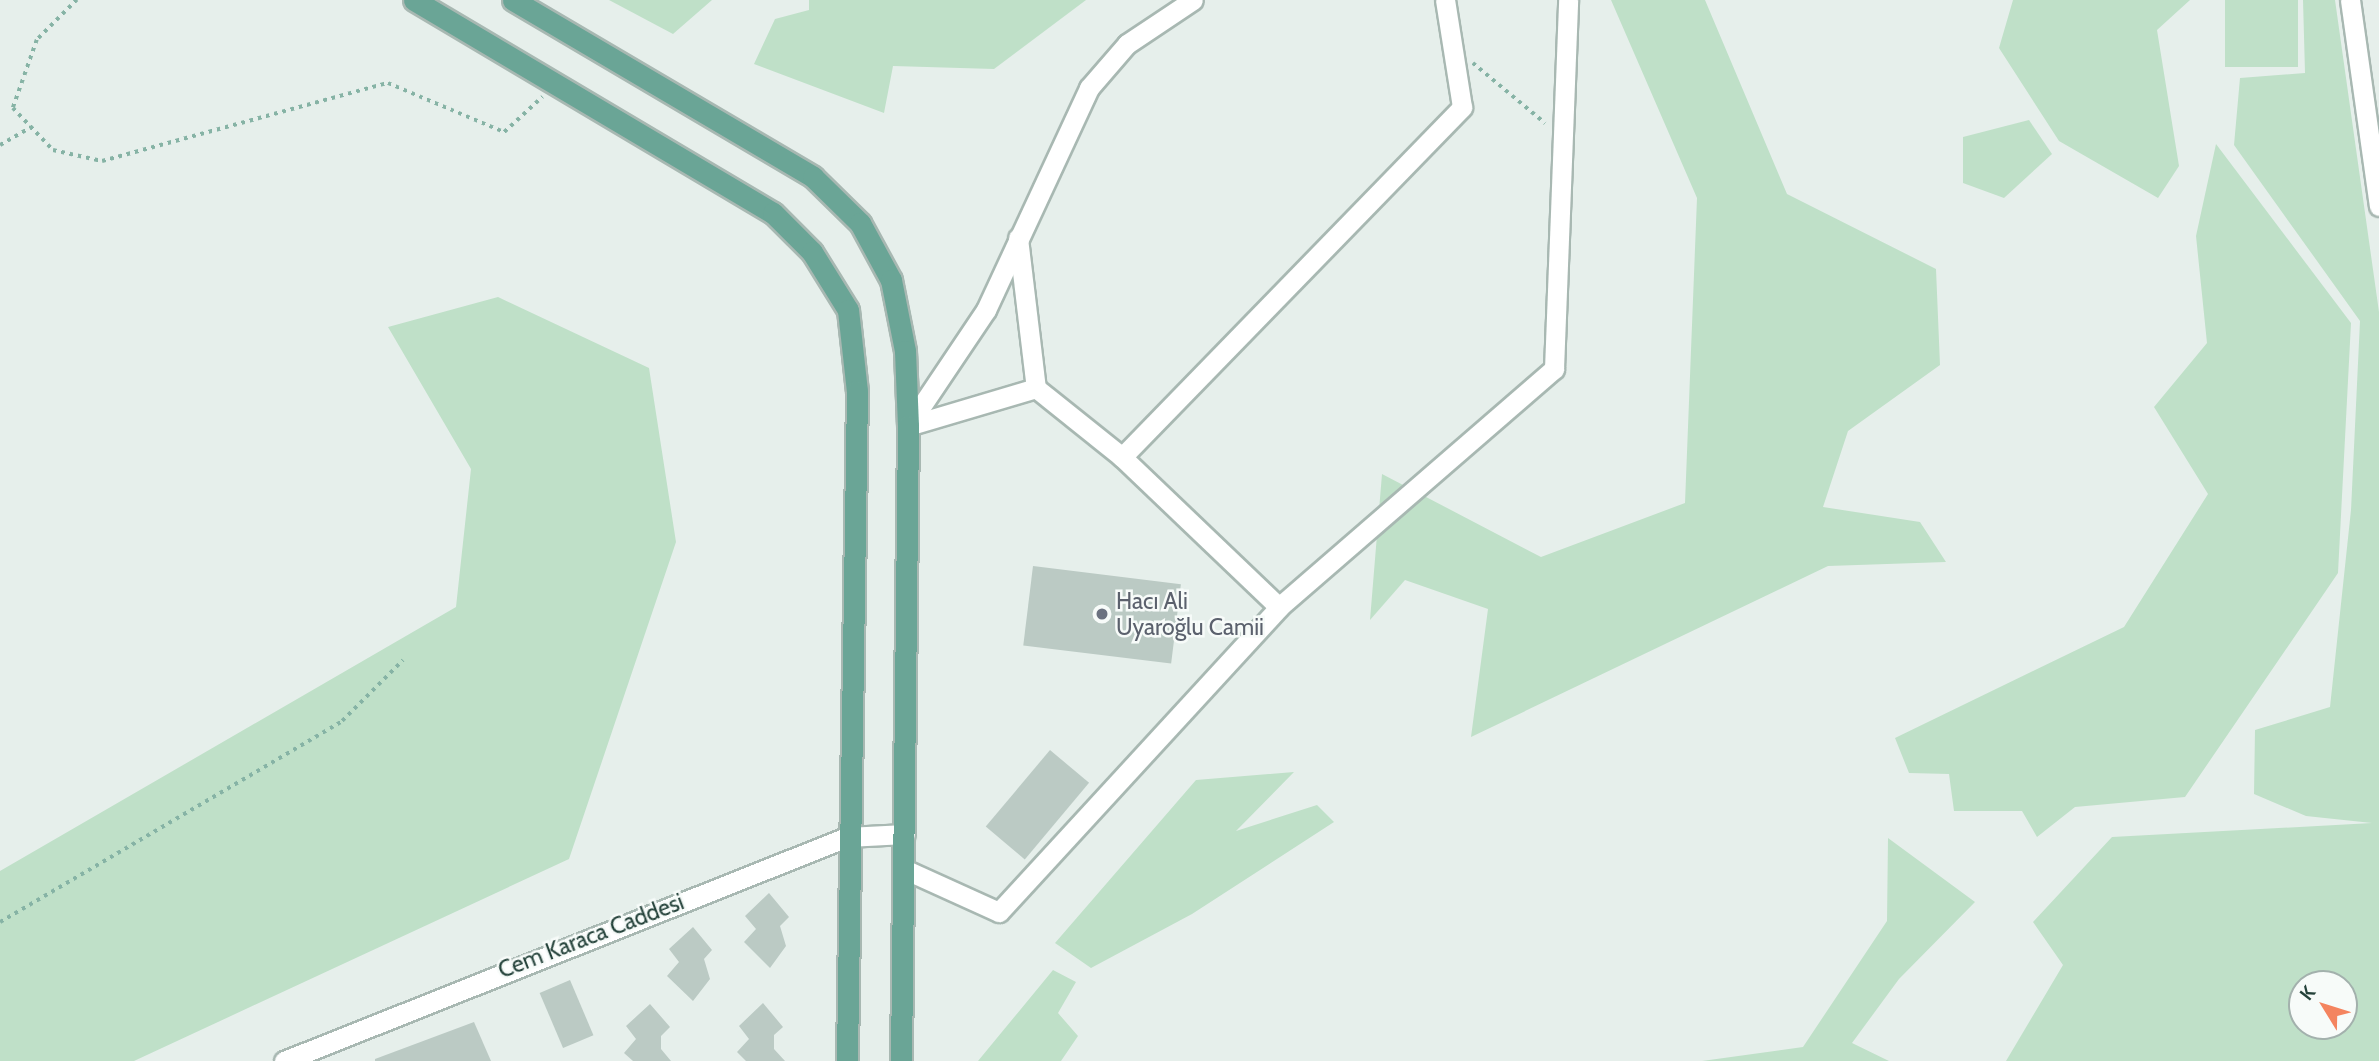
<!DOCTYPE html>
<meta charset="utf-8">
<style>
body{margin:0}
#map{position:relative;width:2379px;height:1061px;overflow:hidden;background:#e6efeb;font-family:Cabin,sans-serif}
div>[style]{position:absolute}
.green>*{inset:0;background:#bfe0c8;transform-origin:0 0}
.building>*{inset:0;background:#bbcac4;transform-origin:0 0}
.path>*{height:3.5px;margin-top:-1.75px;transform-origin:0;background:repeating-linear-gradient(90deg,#86b3a5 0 3.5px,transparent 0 8.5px)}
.roads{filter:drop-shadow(2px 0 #a8b8b2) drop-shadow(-2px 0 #a8b8b2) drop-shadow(0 2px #a8b8b2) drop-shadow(0 -2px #a8b8b2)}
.minor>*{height:19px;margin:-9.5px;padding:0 9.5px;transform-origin:9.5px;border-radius:9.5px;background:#fff}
.major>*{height:21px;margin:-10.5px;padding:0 10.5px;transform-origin:10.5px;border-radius:10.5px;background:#6aa596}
.dots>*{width:19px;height:19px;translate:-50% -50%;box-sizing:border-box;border:4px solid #f7fbf9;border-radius:50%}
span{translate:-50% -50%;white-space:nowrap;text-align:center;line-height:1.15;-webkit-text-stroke:5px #f7fbf9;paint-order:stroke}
.worship-label{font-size:23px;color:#5b616d}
.left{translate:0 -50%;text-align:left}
.street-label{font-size:23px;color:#24423a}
.north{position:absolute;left:2288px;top:970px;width:70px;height:70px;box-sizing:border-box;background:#f7fbf9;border:2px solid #a3b1ad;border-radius:50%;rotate:308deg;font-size:19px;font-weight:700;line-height:28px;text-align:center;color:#24423a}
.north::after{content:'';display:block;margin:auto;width:24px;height:32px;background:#f4845f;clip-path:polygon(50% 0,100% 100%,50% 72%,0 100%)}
</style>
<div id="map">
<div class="green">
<i style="clip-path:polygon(609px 0,712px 0,673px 34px)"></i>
<i style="clip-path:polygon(809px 0,1086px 0,994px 69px,893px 66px,884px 113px,754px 64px,775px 19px,809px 10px)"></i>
<i style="clip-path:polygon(1611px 0,1705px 0,1787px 194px,1936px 269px,1940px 365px,1848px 431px,1823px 507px,1920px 522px,1946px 562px,1828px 566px,1471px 737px,1488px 609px,1405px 580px,1370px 620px,1382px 474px,1541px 557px,1685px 503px,1697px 198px)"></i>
<i style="clip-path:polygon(2013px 0,2190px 0,2157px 30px,2179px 166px,2158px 198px,2059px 141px,1999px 48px)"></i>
<i style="left:2225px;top:0;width:73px;height:67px"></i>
<i style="clip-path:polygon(evenodd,2303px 0,2335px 0,2379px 312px,2379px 1061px,2006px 1061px,2063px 965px,2033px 922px,2112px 837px,2372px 823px,2306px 816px,2254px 794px,2255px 730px,2330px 707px,2351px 510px,2360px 321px,2234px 145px,2240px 78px,2305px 73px,2303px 0,2302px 984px,2344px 984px,2344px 1026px,2302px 1026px,2302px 984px)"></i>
<i style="clip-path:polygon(2029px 120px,2052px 154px,2004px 198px,1963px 183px,1963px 137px)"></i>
<i style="clip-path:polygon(2216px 144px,2351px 323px,2338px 573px,2185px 797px,2075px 807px,2037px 837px,2022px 811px,1954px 811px,1949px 774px,1909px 773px,1895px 738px,2124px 627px,2208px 494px,2154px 407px,2207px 343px,2196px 236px)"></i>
<i style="clip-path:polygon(498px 297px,649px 368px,676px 542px,569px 859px,134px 1061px,0 1061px,0 871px,456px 607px,471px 469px,388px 327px)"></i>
<i style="clip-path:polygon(1294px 772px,1236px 831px,1317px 805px,1334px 822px,1192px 914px,1091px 968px,1055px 943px,1196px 780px)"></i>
<i style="clip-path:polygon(1888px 838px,1975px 902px,1899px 979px,1852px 1043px,1889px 1061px,1702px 1061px,1803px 1047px,1887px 921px)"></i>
<i style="clip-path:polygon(1053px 970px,1076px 982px,1058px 1013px,1078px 1036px,1061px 1061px,978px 1061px)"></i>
</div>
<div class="building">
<i style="left:1033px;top:566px;width:149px;height:80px;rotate:7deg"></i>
<i style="left:1050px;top:750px;width:51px;height:100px;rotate:40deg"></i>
<i style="clip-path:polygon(769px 893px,789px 917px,780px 926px,786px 946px,770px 968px,744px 942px,756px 929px,745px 916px)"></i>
<i style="clip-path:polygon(693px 927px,712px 950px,704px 959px,710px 979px,693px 1001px,667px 976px,679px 962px,669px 949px)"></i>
<i style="left:570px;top:980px;width:60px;height:33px;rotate:67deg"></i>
<i style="clip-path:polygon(763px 1003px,783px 1027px,774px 1035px,774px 1049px,785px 1061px,746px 1061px,737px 1052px,749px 1039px,739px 1026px)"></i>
<i style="clip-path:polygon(650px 1004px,670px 1027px,661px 1036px,661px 1049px,671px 1061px,633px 1061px,624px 1053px,636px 1039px,626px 1026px)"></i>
<i style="clip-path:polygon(474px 1022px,491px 1061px,375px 1061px,375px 1059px)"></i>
</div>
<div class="path">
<i style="left:77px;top:0;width:57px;rotate:135deg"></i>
<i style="left:37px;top:40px;width:72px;rotate:109.4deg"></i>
<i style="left:13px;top:108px;width:58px;rotate:46.4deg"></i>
<i style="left:53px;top:150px;width:50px;rotate:12.7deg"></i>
<i style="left:102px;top:161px;width:296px;rotate:-15.3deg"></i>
<i style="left:388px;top:83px;width:126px;rotate:22.9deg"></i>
<i style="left:504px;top:132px;width:52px;rotate:-42.6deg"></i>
<i style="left:1473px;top:63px;width:94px;rotate:39.8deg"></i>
<i style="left:0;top:145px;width:36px;rotate:-30deg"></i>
<i style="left:0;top:922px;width:397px;rotate:-30.4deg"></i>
<i style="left:342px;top:721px;width:86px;rotate:-45deg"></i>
</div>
<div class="roads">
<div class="minor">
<i style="left:2350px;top:0;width:208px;rotate:82deg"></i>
<i style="left:1018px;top:238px;width:151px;rotate:83.2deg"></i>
<i style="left:1036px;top:388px;width:110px;rotate:38.7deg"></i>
<i style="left:908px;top:426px;width:140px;rotate:-56.1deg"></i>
<i style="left:986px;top:310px;width:245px;rotate:-65.1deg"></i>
<i style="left:1089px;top:88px;width:58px;rotate:-49.2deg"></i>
<i style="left:1127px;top:44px;width:79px;rotate:-33.7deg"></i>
<i style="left:908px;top:426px;width:134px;rotate:-16.5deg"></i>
<i style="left:1279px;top:607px;width:217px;rotate:-136.3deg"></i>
<i style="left:1122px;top:457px;width:488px;rotate:-45.8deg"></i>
<i style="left:1462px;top:107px;width:108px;rotate:-99deg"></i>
<i style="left:904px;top:869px;width:104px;rotate:24.4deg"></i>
<i style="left:999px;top:912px;width:414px;rotate:-47.4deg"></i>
<i style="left:1279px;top:607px;width:364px;rotate:-40.9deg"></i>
<i style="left:1554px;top:369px;width:369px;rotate:-87.8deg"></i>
<i style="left:284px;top:1061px;width:606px;rotate:-21.7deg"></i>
<i style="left:847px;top:837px;width:58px;rotate:-3deg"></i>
</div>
<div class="major">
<i style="left:414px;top:0;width:417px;rotate:30.7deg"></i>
<i style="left:773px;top:213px;width:55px;rotate:45deg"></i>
<i style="left:812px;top:252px;width:68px;rotate:58.2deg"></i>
<i style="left:848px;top:310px;width:81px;rotate:83.7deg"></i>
<i style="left:857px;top:391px;width:670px;rotate:90.86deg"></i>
<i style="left:513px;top:0;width:348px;rotate:30.5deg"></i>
<i style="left:813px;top:177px;width:66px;rotate:44.4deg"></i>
<i style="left:860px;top:223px;width:65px;rotate:61.5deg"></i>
<i style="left:891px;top:280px;width:72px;rotate:78.8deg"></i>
<i style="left:905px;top:351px;width:75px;rotate:87.7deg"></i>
<i style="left:908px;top:426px;width:635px;rotate:90.63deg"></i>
</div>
</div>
<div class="dots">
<i style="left:1102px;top:614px;background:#6b7280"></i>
</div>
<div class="worship-label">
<span class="left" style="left:1116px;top:614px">Hacı Ali<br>Uyaroğlu Camii</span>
</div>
<div class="street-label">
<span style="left:591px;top:936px;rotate:-21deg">Cem Karaca Caddesi</span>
</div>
<div class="north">K</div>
</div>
